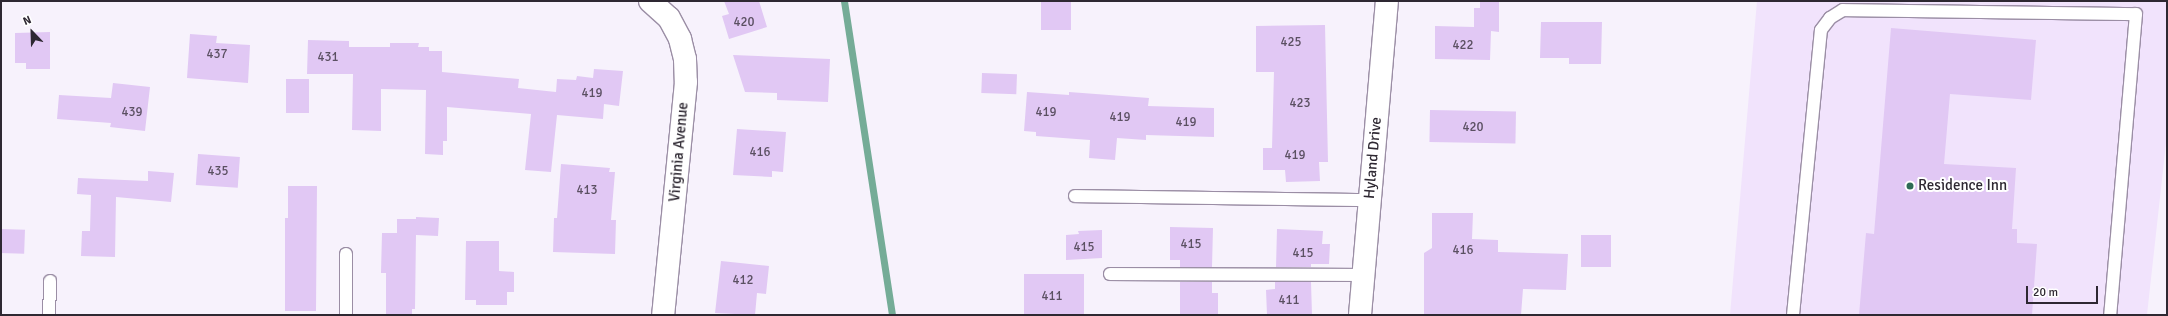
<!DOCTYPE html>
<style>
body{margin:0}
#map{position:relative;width:2168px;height:316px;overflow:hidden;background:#f7f2fc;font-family:Signika,sans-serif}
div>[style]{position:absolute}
.built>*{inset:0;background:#f1e3fc}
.stream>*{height:7px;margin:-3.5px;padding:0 3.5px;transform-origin:3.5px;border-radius:3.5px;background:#75ac97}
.building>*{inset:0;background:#e1c8f4;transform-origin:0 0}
.roads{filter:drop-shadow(1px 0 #9b8ea5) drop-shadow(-1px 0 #9b8ea5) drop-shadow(0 1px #9b8ea5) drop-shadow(0 -1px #9b8ea5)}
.service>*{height:12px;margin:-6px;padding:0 6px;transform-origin:6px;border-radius:6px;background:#fff}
.minor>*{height:22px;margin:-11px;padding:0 11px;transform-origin:11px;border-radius:11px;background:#fff}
.dots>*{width:11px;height:11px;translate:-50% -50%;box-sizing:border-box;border:2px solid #fff;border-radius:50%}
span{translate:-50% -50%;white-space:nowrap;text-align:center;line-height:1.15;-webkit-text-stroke:4px #fff;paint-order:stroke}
.number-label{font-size:13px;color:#5b5062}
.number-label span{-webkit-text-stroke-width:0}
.street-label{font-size:15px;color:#2e2832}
.poi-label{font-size:15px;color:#2e2832}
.left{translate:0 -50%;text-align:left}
.frame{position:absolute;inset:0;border:2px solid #2e2832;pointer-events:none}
.north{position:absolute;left:12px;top:12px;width:40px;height:40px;-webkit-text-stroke:3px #fff;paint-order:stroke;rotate:337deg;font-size:11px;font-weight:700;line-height:16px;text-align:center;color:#2e2832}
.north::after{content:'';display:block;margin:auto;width:14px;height:18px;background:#2e2832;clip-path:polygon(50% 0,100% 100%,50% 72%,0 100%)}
.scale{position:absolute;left:2026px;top:286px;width:72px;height:18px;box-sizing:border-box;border:2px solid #2e2832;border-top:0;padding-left:5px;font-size:12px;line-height:14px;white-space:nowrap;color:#2e2832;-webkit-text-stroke:3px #fff;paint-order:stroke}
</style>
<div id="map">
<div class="built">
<i style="clip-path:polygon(1757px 1px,2167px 1px,2167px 134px,2147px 315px,1730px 315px)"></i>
</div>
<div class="stream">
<i style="left:844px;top:1px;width:318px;rotate:81.3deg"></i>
</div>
<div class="building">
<i style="clip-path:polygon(724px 1px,759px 1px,767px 27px,729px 39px,722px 16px,729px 14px)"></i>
<i style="left:1041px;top:1px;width:30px;height:29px"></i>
<i style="clip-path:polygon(1480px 1px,1499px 1px,1499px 32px,1491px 31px,1490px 60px,1435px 59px,1435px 26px,1474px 27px,1474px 8px,1480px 8px)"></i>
<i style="clip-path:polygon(1541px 22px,1602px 22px,1601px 64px,1569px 64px,1569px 58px,1540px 58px)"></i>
<i style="clip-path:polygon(1325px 25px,1328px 162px,1319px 162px,1320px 181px,1286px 182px,1285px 170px,1263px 170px,1263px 148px,1272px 148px,1274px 72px,1256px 72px,1256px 26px)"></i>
<i style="clip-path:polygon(1891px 28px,2036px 40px,2031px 100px,1950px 94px,1944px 164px,2016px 168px,2012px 229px,2017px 229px,2017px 243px,2037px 244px,2032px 315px,1859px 315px,1866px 233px,1874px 234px)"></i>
<i style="clip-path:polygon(50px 32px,50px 69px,26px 69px,26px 63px,15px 63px,15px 33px)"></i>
<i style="clip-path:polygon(190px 34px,217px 36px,216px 43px,250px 45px,248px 83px,187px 78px)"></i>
<i style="clip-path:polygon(308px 40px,349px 41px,349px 47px,390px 47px,390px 43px,419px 43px,418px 47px,429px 47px,429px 51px,442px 51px,442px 72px,519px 79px,518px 88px,556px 92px,557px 79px,576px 80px,577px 76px,593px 78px,594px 69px,623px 71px,619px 106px,604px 104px,603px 119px,557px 115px,551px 172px,525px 170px,531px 114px,447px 107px,447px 141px,443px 141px,443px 155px,425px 154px,426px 90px,381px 89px,381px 131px,352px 130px,353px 74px,307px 74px)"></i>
<i style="clip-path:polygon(733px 55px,830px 59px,828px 102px,777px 100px,777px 93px,745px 92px)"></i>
<i style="left:982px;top:73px;width:35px;height:20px;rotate:2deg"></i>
<i style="left:286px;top:79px;width:23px;height:34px"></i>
<i style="clip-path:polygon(113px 83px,150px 87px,145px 131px,110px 127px,111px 123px,57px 119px,59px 95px,111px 98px)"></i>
<i style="clip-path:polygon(1027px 92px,1069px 95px,1069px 92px,1149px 98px,1148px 106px,1214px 108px,1214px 137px,1146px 135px,1146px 140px,1117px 138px,1115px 160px,1089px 158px,1090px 140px,1036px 136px,1036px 132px,1024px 131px)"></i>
<i style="left:1430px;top:110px;width:86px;height:32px;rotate:1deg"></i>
<i style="clip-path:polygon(737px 129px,786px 132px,783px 172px,772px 171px,772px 177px,733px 175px)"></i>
<i style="left:198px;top:154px;width:42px;height:31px;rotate:4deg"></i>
<i style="clip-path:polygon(561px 164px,610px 168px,609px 172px,615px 172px,611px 220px,616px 220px,615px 254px,553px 252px,554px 218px,557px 218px)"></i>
<i style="clip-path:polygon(148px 171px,174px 173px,171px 202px,116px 197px,115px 257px,81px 256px,82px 231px,90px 231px,91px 195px,77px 194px,78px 178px,148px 181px)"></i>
<i style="clip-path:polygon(288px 186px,317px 186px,316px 311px,285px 311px,285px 218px,288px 218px)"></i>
<i style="clip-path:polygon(1432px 213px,1473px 213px,1472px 239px,1498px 240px,1498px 252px,1568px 254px,1566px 290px,1523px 289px,1521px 315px,1424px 315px,1424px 253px,1432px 248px)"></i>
<i style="clip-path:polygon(416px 217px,439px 218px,438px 236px,416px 235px,415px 309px,412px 309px,412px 315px,386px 315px,386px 273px,381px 273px,382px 233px,397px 233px,397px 219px,416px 219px,416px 227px)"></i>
<i style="clip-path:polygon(1170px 227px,1213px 228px,1212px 267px,1180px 267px,1180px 260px,1170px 260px)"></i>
<i style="left:1px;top:229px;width:24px;height:24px;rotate:2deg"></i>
<i style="clip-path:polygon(1277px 229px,1323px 231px,1322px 244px,1330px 244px,1329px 264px,1311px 264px,1311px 267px,1276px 267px)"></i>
<i style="clip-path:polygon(1102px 230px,1102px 258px,1066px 260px,1066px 235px,1079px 234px,1078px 231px)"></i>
<i style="left:1581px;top:235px;width:30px;height:32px"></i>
<i style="clip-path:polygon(466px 241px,499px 241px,499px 271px,514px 272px,514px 292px,507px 292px,507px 305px,476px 305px,476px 300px,465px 300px)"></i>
<i style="clip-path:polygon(721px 261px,769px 266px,766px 294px,757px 293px,755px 315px,715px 313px)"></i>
<i style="left:1024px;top:274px;width:60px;height:41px"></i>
<i style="clip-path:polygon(1180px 282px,1212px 282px,1212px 293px,1218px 293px,1218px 315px,1180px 315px)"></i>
<i style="clip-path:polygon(1275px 282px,1311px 282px,1312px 315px,1267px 315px,1266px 290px,1275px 289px)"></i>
</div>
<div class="roads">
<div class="service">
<i style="left:1075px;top:196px;width:294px;rotate:0.8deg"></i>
<i style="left:346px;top:254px;width:61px;rotate:90deg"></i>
<i style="left:1110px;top:274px;width:253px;rotate:0.2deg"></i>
<i style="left:49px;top:315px;width:34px;rotate:-88deg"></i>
<i style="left:1793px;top:315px;width:286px;rotate:-84.4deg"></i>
<i style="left:1821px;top:30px;width:15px;rotate:-53deg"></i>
<i style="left:1830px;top:18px;width:15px;rotate:-32deg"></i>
<i style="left:1843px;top:10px;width:293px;rotate:0.8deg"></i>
<i style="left:2136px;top:14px;width:302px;rotate:94.9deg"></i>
</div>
<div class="minor">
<i style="left:650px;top:1px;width:25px;rotate:42deg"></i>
<i style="left:669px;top:18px;width:24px;rotate:62deg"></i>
<i style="left:680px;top:39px;width:21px;rotate:76deg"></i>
<i style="left:685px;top:59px;width:23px;rotate:88deg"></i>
<i style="left:686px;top:82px;width:234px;rotate:95.6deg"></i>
<i style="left:1360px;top:315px;width:315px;rotate:-85.1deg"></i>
</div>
</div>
<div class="dots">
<i style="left:1910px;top:186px;background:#2e6b56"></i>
</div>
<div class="number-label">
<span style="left:744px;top:22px">420</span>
<span style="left:1291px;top:42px">425</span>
<span style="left:1463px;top:45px">422</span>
<span style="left:217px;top:54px">437</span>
<span style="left:328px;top:57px">431</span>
<span style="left:592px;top:93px">419</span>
<span style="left:1300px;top:103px">423</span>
<span style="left:132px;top:112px">439</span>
<span style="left:1046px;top:112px">419</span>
<span style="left:1120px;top:117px">419</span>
<span style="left:1186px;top:122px">419</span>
<span style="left:1473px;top:127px">420</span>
<span style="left:760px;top:152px">416</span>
<span style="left:1295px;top:155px">419</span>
<span style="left:218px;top:171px">435</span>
<span style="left:587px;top:190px">413</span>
<span style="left:1191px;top:244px">415</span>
<span style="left:1084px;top:247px">415</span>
<span style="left:1463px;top:250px">416</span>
<span style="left:1303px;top:253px">415</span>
<span style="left:743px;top:280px">412</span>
<span style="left:1052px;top:296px">411</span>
<span style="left:1289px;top:300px">411</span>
</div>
<div class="street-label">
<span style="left:679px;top:152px;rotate:-85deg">Virginia Avenue</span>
<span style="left:1373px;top:158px;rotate:-85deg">Hyland Drive</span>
</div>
<div class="poi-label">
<span class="left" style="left:1918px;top:186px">Residence Inn</span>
</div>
<div class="frame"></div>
<div class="north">N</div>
<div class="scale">20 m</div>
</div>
